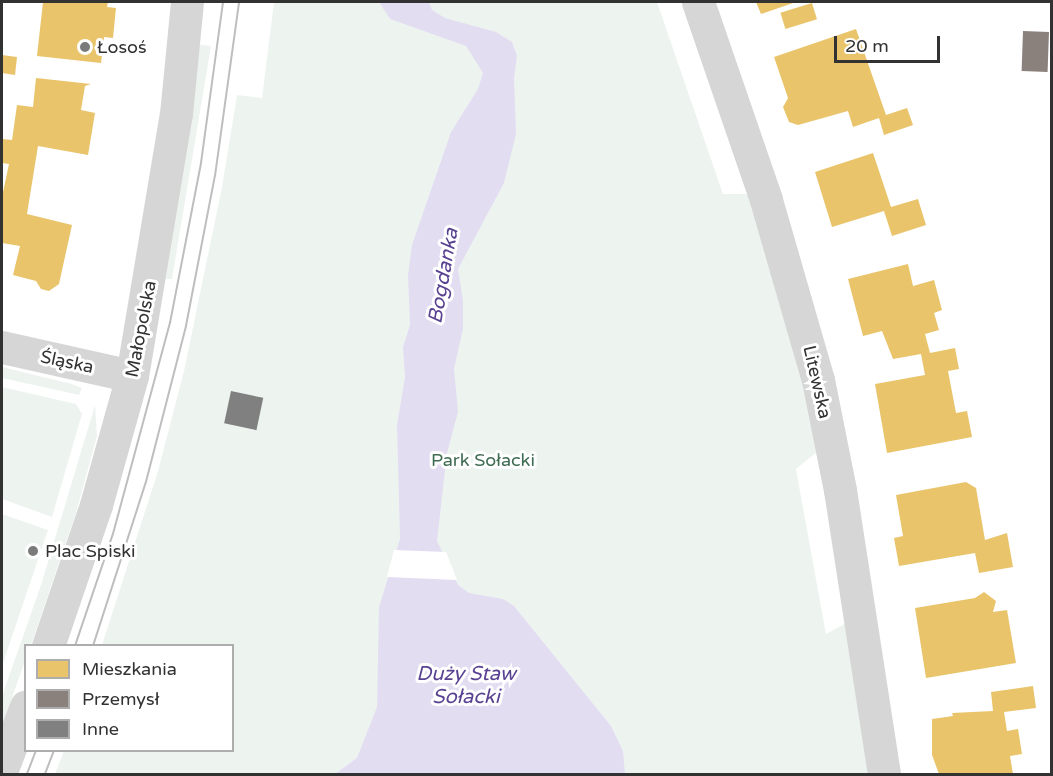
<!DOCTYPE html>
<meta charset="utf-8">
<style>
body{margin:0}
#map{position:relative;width:1053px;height:776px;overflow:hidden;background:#fff;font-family:"Varela Round",sans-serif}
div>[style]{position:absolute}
.green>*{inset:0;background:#edf4f0}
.water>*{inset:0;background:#e3ddf2}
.pier>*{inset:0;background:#fff}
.homes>*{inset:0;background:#e9c46a;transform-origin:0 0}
.industry>*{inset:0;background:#8a817c;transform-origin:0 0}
.building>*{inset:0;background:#808080;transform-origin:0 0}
.minor>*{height:33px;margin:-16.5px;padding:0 16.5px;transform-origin:16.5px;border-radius:16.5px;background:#d6d6d6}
.tram>*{height:1.5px;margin:-0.75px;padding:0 0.75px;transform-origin:0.75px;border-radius:0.75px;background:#bebebe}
.dots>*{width:16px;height:16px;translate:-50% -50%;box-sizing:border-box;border:3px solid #fff;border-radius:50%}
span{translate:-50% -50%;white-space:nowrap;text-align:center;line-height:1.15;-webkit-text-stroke:6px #fff;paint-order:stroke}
.poi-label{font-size:18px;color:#323232}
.left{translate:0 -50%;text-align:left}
.street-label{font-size:18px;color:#323232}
.park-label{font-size:18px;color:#406c53}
.water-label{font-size:20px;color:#594291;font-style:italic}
.frame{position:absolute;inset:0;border:3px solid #323232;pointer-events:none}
.legend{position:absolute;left:24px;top:644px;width:210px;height:108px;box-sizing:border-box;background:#fff;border:2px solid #adadad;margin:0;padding:8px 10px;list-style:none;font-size:18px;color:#323232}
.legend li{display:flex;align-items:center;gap:12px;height:30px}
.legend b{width:30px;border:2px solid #adadad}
.scale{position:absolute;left:834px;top:36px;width:106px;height:27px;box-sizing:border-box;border:3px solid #323232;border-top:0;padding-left:8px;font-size:18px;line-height:21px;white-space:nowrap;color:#323232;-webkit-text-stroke:4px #fff;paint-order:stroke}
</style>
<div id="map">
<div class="green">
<i style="clip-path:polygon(274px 2px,657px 2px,723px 194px,749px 194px,800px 368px,817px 452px,796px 469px,826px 634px,848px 622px,871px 774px,55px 774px,64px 751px,232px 750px,232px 646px,102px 645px,158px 471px,184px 371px,222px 187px,237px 95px,262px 98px)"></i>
<i style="clip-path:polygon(196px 44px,211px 46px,172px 279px,166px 279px)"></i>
<i style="clip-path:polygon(2px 367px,72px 384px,82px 388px,79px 395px,2px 378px)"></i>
<i style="clip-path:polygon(2px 387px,76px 404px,82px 414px,52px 517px,2px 499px)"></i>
<i style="clip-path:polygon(95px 405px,97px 436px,76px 513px,31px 645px,26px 646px,25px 661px,2px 726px,2px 696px,41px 585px)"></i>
<i style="clip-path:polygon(2px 514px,48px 530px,2px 666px)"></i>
</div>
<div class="water">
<i style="clip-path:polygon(379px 2px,429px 2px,432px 10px,445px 18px,496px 32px,512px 42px,517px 56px,514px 78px,516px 134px,504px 183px,458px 269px,463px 300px,463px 329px,454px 369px,458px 412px,447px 453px,437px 541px,458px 585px,469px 593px,503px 599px,514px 606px,611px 726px,623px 751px,625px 774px,335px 774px,357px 758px,377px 707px,379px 607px,400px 539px,397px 425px,405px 377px,403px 347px,410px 325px,408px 275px,412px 245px,451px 132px,478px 89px,483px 73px,466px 46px,390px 19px)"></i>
</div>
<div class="pier">
<i style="clip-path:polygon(394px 550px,446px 552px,457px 580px,387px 577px)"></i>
</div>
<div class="homes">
<i style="clip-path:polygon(43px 2px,108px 2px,107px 7px,116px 8px,113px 38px,104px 37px,101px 63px,37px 56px)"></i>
<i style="clip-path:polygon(756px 2px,796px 2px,761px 14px)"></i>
<i style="left:812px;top:3px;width:17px;height:33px;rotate:73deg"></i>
<i style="clip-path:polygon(856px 29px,886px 115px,907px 108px,913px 125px,884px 135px,879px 118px,853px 127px,848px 111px,798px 125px,789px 122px,783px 107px,788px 98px,774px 57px)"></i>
<i style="clip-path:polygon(2px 55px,17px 57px,15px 75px,2px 73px)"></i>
<i style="clip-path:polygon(36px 78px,91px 84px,85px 86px,81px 110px,95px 113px,88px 155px,38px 146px,27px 214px,72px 225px,59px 284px,49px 291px,41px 289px,36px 281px,13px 275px,20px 246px,2px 243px,2px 197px,9px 164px,2px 163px,2px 139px,12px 140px,17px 105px,33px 107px)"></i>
<i style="clip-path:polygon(873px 153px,891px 207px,918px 199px,926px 225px,892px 236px,884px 211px,832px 227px,815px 172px)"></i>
<i style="clip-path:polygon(908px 264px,913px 286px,934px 280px,942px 310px,934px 313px,939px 330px,925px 334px,930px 353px,955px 348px,959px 369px,948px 371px,956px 413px,967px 411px,972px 437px,887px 453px,875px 384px,925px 375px,921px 354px,893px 359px,882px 331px,863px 336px,848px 279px)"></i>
<i style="clip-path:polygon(966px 482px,976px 488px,985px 540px,1007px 533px,1013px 567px,979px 573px,975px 553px,899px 566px,894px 538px,903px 536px,896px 495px)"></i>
<i style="clip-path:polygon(984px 592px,996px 601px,993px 612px,1007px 610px,1016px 663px,926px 678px,915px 608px,975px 598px)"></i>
<i style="clip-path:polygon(1033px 686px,1036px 708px,1004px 712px,1007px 731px,1018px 729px,1022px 754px,1010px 756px,1013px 774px,939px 774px,932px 755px,932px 719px,953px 716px,952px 713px,993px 711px,991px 692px)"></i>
</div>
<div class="industry">
<i style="left:1023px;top:31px;width:26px;height:40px;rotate:2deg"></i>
</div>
<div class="building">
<i style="left:231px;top:391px;width:33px;height:33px;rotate:12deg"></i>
</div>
<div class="minor">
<i style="left:698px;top:2px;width:209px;rotate:71deg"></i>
<i style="left:766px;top:200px;width:187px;rotate:73.9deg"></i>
<i style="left:818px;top:380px;width:112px;rotate:78.7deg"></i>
<i style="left:840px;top:490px;width:287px;rotate:81.2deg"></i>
<i style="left:2px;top:347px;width:133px;rotate:12.6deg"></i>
<i style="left:48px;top:646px;width:149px;rotate:-71.2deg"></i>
<i style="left:96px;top:505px;width:134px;rotate:-74.4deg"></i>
<i style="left:132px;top:376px;width:266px;rotate:-80.5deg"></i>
<i style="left:176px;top:114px;width:113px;rotate:-84.4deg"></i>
<i style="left:2px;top:769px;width:67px;rotate:-69.1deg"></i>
</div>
<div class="tram">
<i style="left:75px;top:646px;width:118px;rotate:-71.3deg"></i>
<i style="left:113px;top:534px;width:219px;rotate:-74.9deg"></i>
<i style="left:170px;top:323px;width:163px;rotate:-79deg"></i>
<i style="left:201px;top:163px;width:162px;rotate:-82.2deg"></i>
<i style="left:93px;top:646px;width:172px;rotate:-72.1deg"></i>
<i style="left:146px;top:482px;width:161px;rotate:-75.6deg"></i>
<i style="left:186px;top:326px;width:153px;rotate:-79.1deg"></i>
<i style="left:215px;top:176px;width:176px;rotate:-82.1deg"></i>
<i style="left:27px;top:774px;width:26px;rotate:-69deg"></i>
<i style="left:45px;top:774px;width:26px;rotate:-69deg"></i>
</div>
<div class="dots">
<i style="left:85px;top:47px;background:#7a7a7a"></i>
<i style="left:33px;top:551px;background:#7a7a7a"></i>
</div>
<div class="poi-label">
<span class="left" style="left:97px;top:47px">Łosoś</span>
<span class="left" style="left:45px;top:551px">Plac Spiski</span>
</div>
<div class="street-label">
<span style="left:141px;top:329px;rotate:-79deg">Małopolska</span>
<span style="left:67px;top:362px;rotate:12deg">Śląska</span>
<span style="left:817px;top:382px;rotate:77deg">Litewska</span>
</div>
<div class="park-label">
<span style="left:483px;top:460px">Park Sołacki</span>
</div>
<div class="water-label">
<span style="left:444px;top:276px;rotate:-80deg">Bogdanka</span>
<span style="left:466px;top:686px">Duży Staw<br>Sołacki</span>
</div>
<div class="frame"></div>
<ul class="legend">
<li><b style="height:16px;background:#e9c46a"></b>Mieszkania</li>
<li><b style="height:16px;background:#8a817c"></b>Przemysł</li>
<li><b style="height:16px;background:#808080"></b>Inne</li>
</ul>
<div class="scale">20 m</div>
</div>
